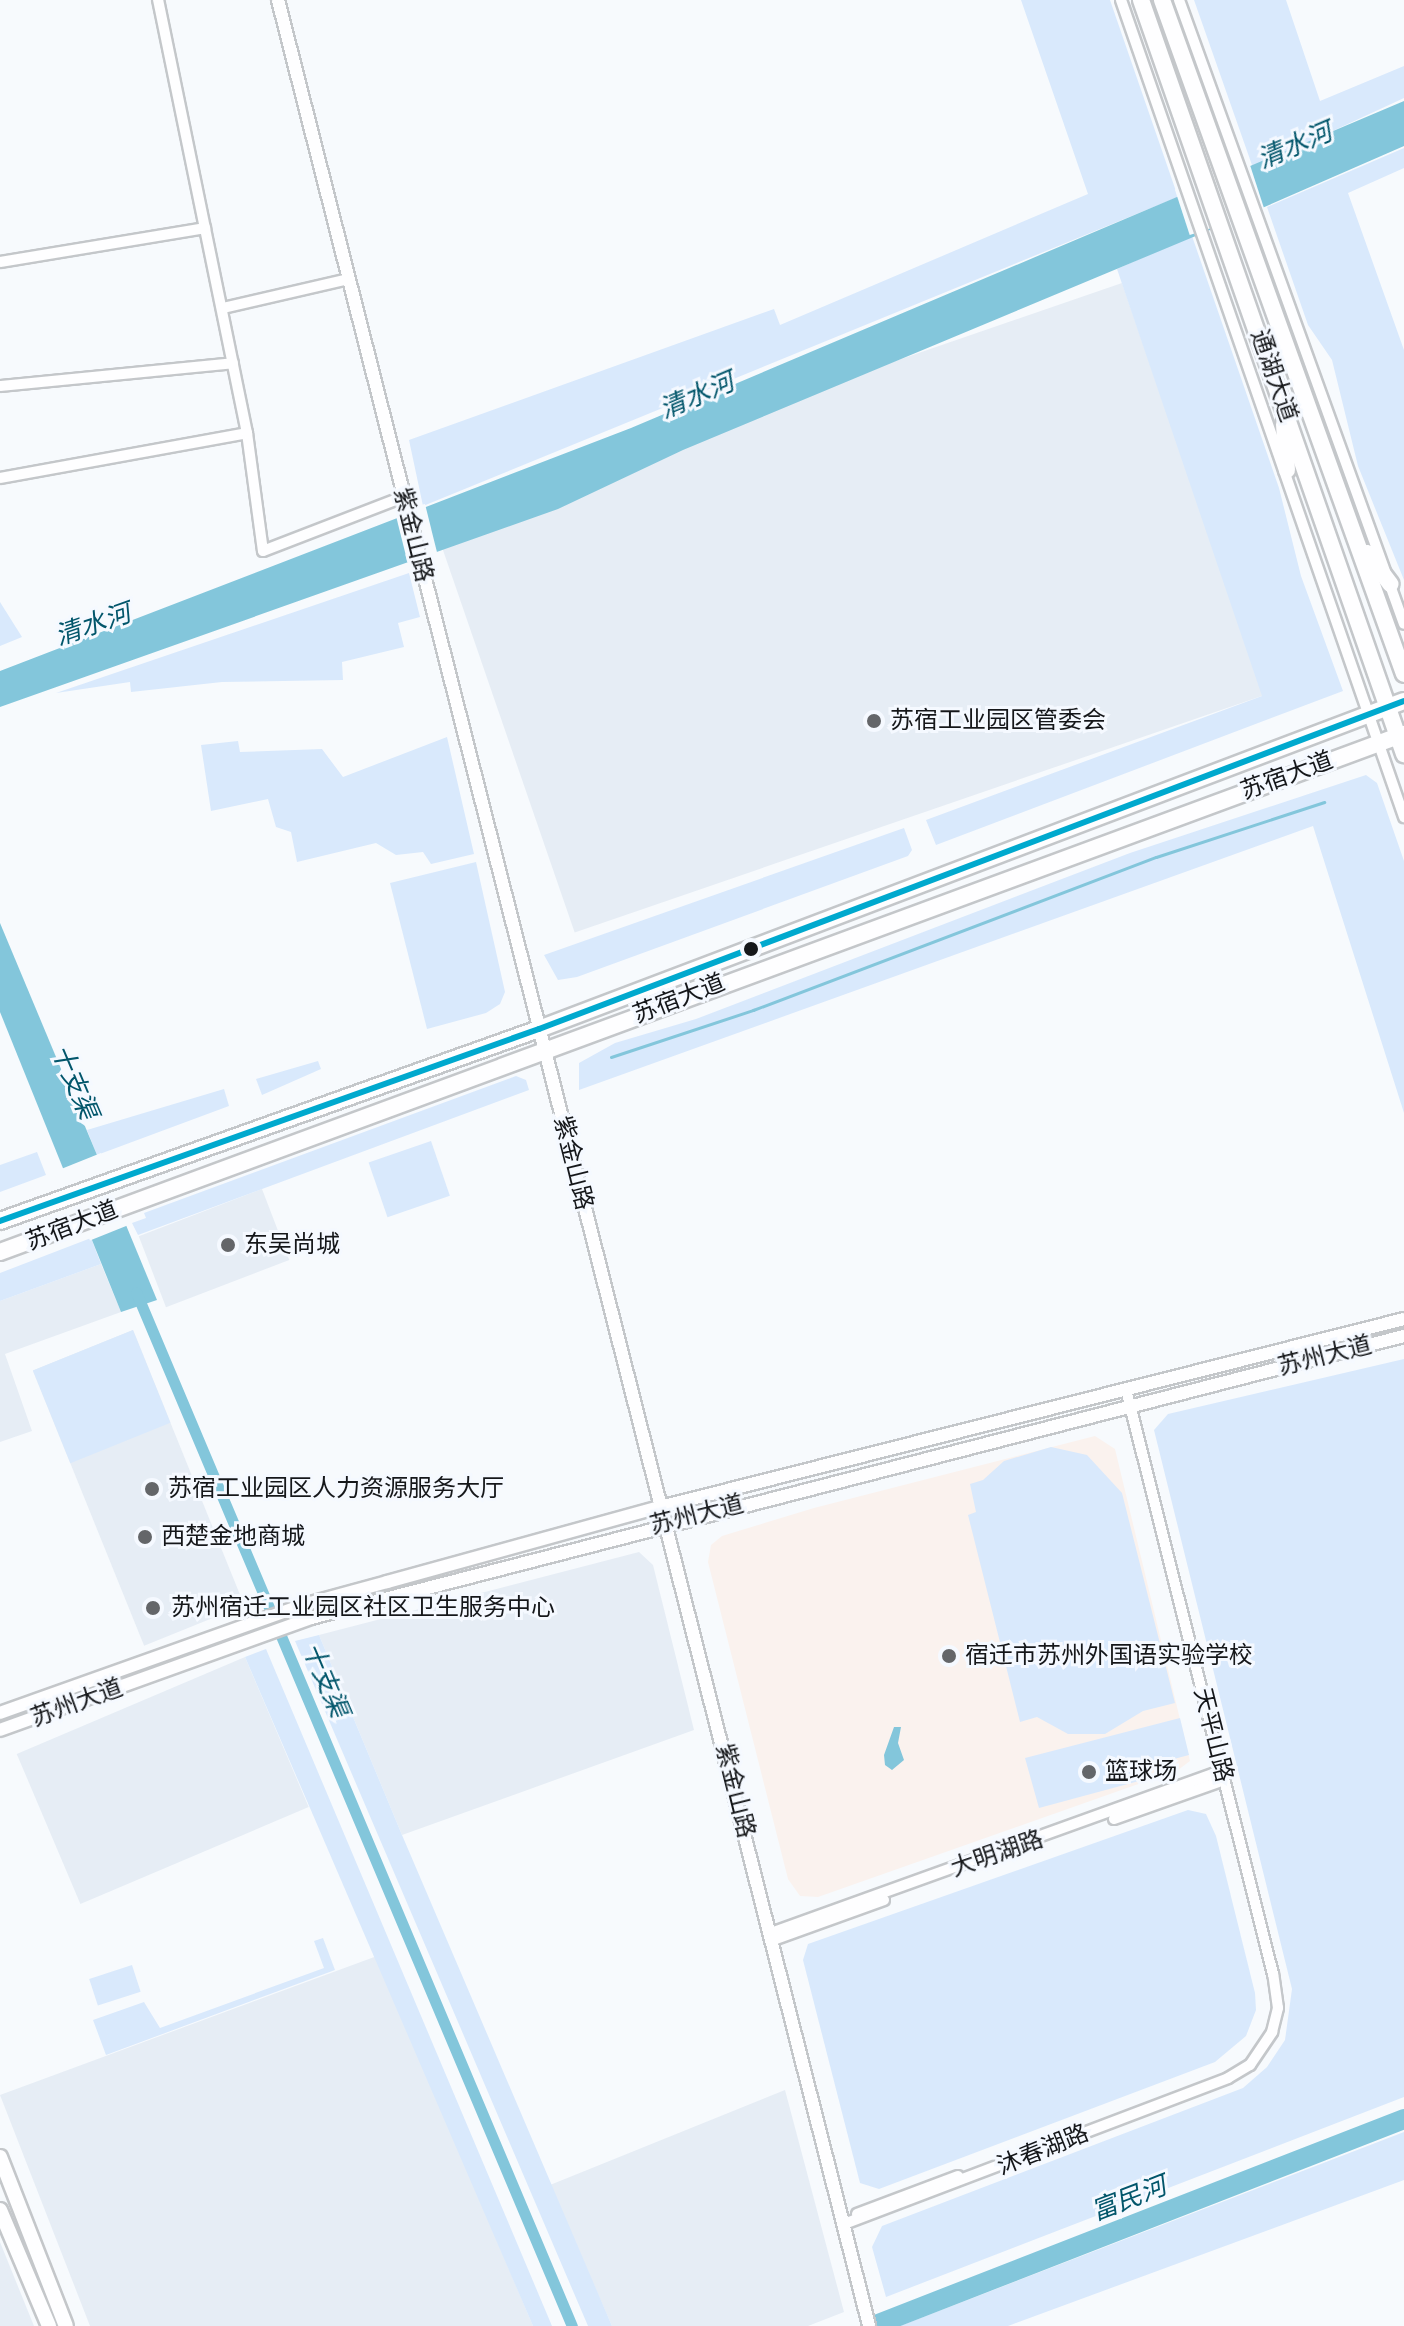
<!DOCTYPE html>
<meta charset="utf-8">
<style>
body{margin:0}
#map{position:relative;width:1404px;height:2326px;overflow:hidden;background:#f7fafd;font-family:"Source Sans 3","Noto Sans SC",sans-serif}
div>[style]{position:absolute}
.built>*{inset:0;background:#e6edf5;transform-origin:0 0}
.education>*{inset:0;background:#faf2ee}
.green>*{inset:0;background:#d9e9fc;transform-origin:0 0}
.water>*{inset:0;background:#83c6db}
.pier>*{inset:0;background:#f7fafd;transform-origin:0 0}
.stream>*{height:3px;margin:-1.5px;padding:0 1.5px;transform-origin:1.5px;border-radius:1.5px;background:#83c6db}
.canal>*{height:11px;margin:-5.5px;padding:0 5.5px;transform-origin:5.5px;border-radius:5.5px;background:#83c6db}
.river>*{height:20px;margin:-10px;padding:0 10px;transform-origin:10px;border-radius:10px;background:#83c6db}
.roads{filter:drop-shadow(2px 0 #c4c7ca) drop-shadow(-2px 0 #c4c7ca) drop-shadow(0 2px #c4c7ca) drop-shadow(0 -2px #c4c7ca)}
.minor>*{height:10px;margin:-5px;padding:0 5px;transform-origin:5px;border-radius:5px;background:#fefeff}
.tertiary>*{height:12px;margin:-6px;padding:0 6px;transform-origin:6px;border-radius:6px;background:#fefeff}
.secondary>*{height:14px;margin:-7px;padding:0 7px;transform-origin:7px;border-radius:7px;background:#fefeff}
.primary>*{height:16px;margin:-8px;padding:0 8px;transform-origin:8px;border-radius:8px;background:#fefeff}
.bus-1>*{height:6px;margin:-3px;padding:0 3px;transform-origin:3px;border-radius:3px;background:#00a9ce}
.dots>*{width:22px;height:22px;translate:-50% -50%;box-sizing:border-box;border:4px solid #f5f9ff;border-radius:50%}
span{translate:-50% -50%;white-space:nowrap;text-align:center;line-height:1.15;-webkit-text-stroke:6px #f5f9ff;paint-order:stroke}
.street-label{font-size:24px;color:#15171a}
.poi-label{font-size:24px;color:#15171a}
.left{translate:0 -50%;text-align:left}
.water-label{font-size:26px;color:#02566b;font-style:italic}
</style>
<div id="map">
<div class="built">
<i style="left:1122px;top:283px;width:436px;height:729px;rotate:71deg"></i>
<i style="left:262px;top:1189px;width:76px;height:132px;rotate:69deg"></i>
<i style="clip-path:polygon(101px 1264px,121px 1312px,5px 1354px,32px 1431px,0 1442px,0 1301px)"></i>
<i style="left:133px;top:1330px;width:297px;height:108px;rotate:68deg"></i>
<i style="clip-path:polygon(639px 1552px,653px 1565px,694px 1730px,402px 1835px,319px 1635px)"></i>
<i style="left:245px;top:1657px;width:163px;height:248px;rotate:67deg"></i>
<i style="clip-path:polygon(377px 1956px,533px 2326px,90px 2326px,0 2095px)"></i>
<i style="clip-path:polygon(785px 2090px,844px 2312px,808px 2326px,612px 2326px,550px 2185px)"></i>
<i style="clip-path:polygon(0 2242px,34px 2326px,0 2326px)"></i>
</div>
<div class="education">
<i style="clip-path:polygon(1095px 1436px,1115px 1449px,1190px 1761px,1178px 1770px,818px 1897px,800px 1896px,788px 1879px,708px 1562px,711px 1545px,722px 1536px,814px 1508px)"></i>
</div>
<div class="green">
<i style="clip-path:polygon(1021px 0,1110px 0,1178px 197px,423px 506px,409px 440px,774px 309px,780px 325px,1088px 194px)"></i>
<i style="clip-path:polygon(1194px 0,1286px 0,1320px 101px,1404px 66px,1404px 98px,1253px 168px)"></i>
<i style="clip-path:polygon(1404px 148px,1404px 168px,1348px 193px,1404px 350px,1404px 580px,1358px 466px,1332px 360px,1308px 325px,1267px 207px)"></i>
<i style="clip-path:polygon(1192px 236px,1279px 488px,1301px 576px,1343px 691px,936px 845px,926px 820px,1262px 696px,1117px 269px)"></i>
<i style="clip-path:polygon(409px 573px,420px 617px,398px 623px,404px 647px,342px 662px,343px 680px,222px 682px,131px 692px,130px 682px,56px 693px)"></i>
<i style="clip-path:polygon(0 602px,22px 637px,0 646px)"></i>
<i style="clip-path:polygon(447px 737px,474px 854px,431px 864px,423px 852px,396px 855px,376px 843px,297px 862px,291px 832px,276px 827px,268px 799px,211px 811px,201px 745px,238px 741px,240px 752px,322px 749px,343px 777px)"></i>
<i style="clip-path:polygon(1366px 775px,1377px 783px,1404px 861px,1404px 1113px,1313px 826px,579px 1090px,579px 1063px,615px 1043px,696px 1019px,1130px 853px)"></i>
<i style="clip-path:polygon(904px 828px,912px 850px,908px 856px,577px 977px,558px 980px,544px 955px)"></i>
<i style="clip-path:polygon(476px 862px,505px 992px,500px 1004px,486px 1013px,427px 1029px,390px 883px)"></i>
<i style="clip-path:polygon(318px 1061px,321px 1069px,262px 1095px,256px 1079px)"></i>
<i style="clip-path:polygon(516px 1076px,526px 1080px,529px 1090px,138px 1235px,132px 1223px,146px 1218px,144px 1213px)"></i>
<i style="clip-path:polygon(224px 1089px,229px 1106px,97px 1155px,87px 1130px)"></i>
<i style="left:431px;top:1141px;width:58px;height:66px;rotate:71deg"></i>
<i style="clip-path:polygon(37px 1152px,46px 1175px,0 1192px,0 1165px)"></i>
<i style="clip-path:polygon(91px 1238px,101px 1264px,0 1301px,0 1273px)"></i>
<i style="left:133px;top:1330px;width:100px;height:108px;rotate:68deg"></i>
<i style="clip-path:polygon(1404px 1359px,1404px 2097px,886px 2297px,872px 2247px,882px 2226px,1243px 2088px,1267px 2067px,1285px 2040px,1292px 1989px,1154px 1430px,1168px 1414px)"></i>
<i style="clip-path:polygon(1051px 1447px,1087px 1455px,1122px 1493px,1175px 1703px,1143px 1711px,1105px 1734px,1068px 1734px,1037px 1717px,1020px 1722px,968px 1515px,976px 1512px,970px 1484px,983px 1480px,1004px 1461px)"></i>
<i style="clip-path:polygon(319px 1635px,402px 1835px,612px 2326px,588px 2326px,295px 1641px)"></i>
<i style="clip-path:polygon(266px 1649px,552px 2326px,533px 2326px,245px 1657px)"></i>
<i style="clip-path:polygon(1180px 1718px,1189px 1755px,1147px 1766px,1150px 1778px,1039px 1808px,1025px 1758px)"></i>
<i style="clip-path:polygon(1188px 1810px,1206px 1814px,1216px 1836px,1255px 1993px,1256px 2010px,1246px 2036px,1215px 2062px,879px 2189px,860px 2183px,803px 1960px,808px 1944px)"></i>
<i style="clip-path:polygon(323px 1938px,335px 1970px,106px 2055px,93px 2020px,144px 2002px,160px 2028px,324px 1968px,314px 1941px)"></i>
<i style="left:132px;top:1965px;width:28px;height:45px;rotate:72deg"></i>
<i style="clip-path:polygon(1404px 2132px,1404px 2180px,1008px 2326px,900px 2326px)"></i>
</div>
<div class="water">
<i style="clip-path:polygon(1404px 101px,1404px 146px,1246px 215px,683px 450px,558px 509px,0 707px,0 671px,631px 428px)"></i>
<i style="clip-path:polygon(0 923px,97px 1155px,157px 1300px,121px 1312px,0 1012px)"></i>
<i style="clip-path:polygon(894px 1727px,901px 1727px,898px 1743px,904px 1760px,892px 1770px,885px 1765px,884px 1755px)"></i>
</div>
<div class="pier">
<i style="left:1250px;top:165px;width:48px;height:79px;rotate:72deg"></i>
<i style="left:425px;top:504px;width:54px;height:31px;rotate:76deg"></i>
<i style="left:101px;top:1153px;width:77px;height:43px;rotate:68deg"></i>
</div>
<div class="stream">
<i style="left:611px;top:1057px;width:150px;rotate:-18.3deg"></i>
<i style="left:753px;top:1010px;width:431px;rotate:-20.8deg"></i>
<i style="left:1156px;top:857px;width:177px;rotate:-18.1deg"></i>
</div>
<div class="canal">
<i style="left:136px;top:1292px;width:1122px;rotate:67.14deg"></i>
</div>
<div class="river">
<i style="left:873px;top:2326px;width:570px;rotate:-21.3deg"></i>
</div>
<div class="roads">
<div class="minor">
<i style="left:1121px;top:0;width:865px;rotate:70.89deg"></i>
<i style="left:1179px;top:0;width:663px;rotate:70.17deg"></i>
<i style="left:0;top:262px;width:208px;rotate:-9.4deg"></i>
<i style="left:223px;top:308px;width:129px;rotate:-13deg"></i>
<i style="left:0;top:386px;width:234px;rotate:-5.6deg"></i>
<i style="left:247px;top:433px;width:119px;rotate:82.3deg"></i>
<i style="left:263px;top:551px;width:150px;rotate:-21.1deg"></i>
<i style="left:0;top:478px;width:251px;rotate:-10.3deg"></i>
<i style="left:247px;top:433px;width:442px;rotate:-101.6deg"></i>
<i style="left:1114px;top:1819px;width:117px;rotate:-19.5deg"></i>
<i style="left:771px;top:1933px;width:479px;rotate:-19.8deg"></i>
<i style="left:773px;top:1940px;width:118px;rotate:-19.8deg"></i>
<i style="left:857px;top:2214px;width:108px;rotate:-20.6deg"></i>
<i style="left:844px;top:2224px;width:411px;rotate:-20.8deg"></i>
<i style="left:1228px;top:2078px;width:26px;rotate:-31deg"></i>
<i style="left:1250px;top:2065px;width:40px;rotate:-56deg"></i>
<i style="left:1272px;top:2032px;width:25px;rotate:-76deg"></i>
<i style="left:1278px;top:2008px;width:34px;rotate:-98deg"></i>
<i style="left:1273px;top:1974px;width:603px;rotate:-104.11deg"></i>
</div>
<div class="tertiary">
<i style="left:278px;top:0;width:2400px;rotate:75.74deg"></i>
<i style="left:0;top:1713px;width:322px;rotate:-19.6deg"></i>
<i style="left:303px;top:1605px;width:87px;rotate:-15.3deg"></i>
<i style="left:387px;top:1582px;width:283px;rotate:-15.4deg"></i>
<i style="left:660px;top:1507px;width:767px;rotate:-14.18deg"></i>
<i style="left:0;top:1730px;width:331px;rotate:-19.8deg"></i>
<i style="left:311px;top:1618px;width:1129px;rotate:-14.47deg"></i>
</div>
<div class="secondary">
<i style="left:0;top:2157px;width:181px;rotate:68.7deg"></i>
<i style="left:0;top:2210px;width:126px;rotate:67.1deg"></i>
</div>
<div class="primary">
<i style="left:1141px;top:0;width:799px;rotate:70.77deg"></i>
<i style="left:1162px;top:0;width:716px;rotate:70.25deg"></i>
<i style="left:1284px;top:424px;width:46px;rotate:86.3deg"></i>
<i style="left:1367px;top:553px;width:39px;rotate:53deg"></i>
<i style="left:0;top:1221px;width:572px;rotate:-19.61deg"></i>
<i style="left:539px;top:1029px;width:925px;rotate:-20.77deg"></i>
<i style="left:0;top:1252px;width:1497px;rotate:-20.25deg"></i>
</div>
</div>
<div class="bus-1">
<i style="left:0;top:1221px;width:572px;rotate:-19.61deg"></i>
<i style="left:539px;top:1029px;width:925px;rotate:-20.77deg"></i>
</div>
<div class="dots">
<i style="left:874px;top:721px;background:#646669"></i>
<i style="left:751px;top:949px;background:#15171a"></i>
<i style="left:228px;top:1245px;background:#646669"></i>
<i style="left:152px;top:1489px;background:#646669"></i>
<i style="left:145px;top:1537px;background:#646669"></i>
<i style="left:153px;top:1608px;background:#646669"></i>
<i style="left:949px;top:1656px;background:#646669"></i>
<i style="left:1089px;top:1772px;background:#646669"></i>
</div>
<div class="street-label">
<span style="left:1274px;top:376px;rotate:71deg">通湖大道</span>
<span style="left:413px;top:535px;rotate:76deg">紫金山路</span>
<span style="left:1287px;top:776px;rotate:-20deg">苏宿大道</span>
<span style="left:679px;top:999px;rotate:-21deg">苏宿大道</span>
<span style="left:573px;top:1163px;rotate:76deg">紫金山路</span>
<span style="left:72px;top:1226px;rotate:-21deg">苏宿大道</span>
<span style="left:1325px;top:1356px;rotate:-14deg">苏州大道</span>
<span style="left:697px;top:1515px;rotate:-14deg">苏州大道</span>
<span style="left:77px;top:1703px;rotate:-20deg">苏州大道</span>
<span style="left:1213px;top:1735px;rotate:76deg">天平山路</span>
<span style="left:735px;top:1791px;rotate:76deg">紫金山路</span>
<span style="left:997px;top:1854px;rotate:-19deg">大明湖路</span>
<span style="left:1043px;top:2150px;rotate:-22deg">沐春湖路</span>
</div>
<div class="poi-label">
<span class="left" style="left:890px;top:721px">苏宿工业园区管委会</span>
<span class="left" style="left:244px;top:1245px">东吴尚城</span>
<span class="left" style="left:168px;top:1489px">苏宿工业园区人力资源服务大厅</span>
<span class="left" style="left:161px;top:1537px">西楚金地商城</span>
<span class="left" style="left:171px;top:1608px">苏州宿迁工业园区社区卫生服务中心</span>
<span class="left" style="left:965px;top:1656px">宿迁市苏州外国语实验学校</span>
<span class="left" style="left:1105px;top:1772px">篮球场</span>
</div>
<div class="water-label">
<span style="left:1295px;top:146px;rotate:-23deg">清水河</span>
<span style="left:697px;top:396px;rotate:-23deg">清水河</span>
<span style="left:93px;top:625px;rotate:-19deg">清水河</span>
<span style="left:74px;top:1082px;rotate:67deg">十支渠</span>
<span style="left:325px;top:1680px;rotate:67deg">十支渠</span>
<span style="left:1129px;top:2199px;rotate:-21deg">富民河</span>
</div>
</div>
